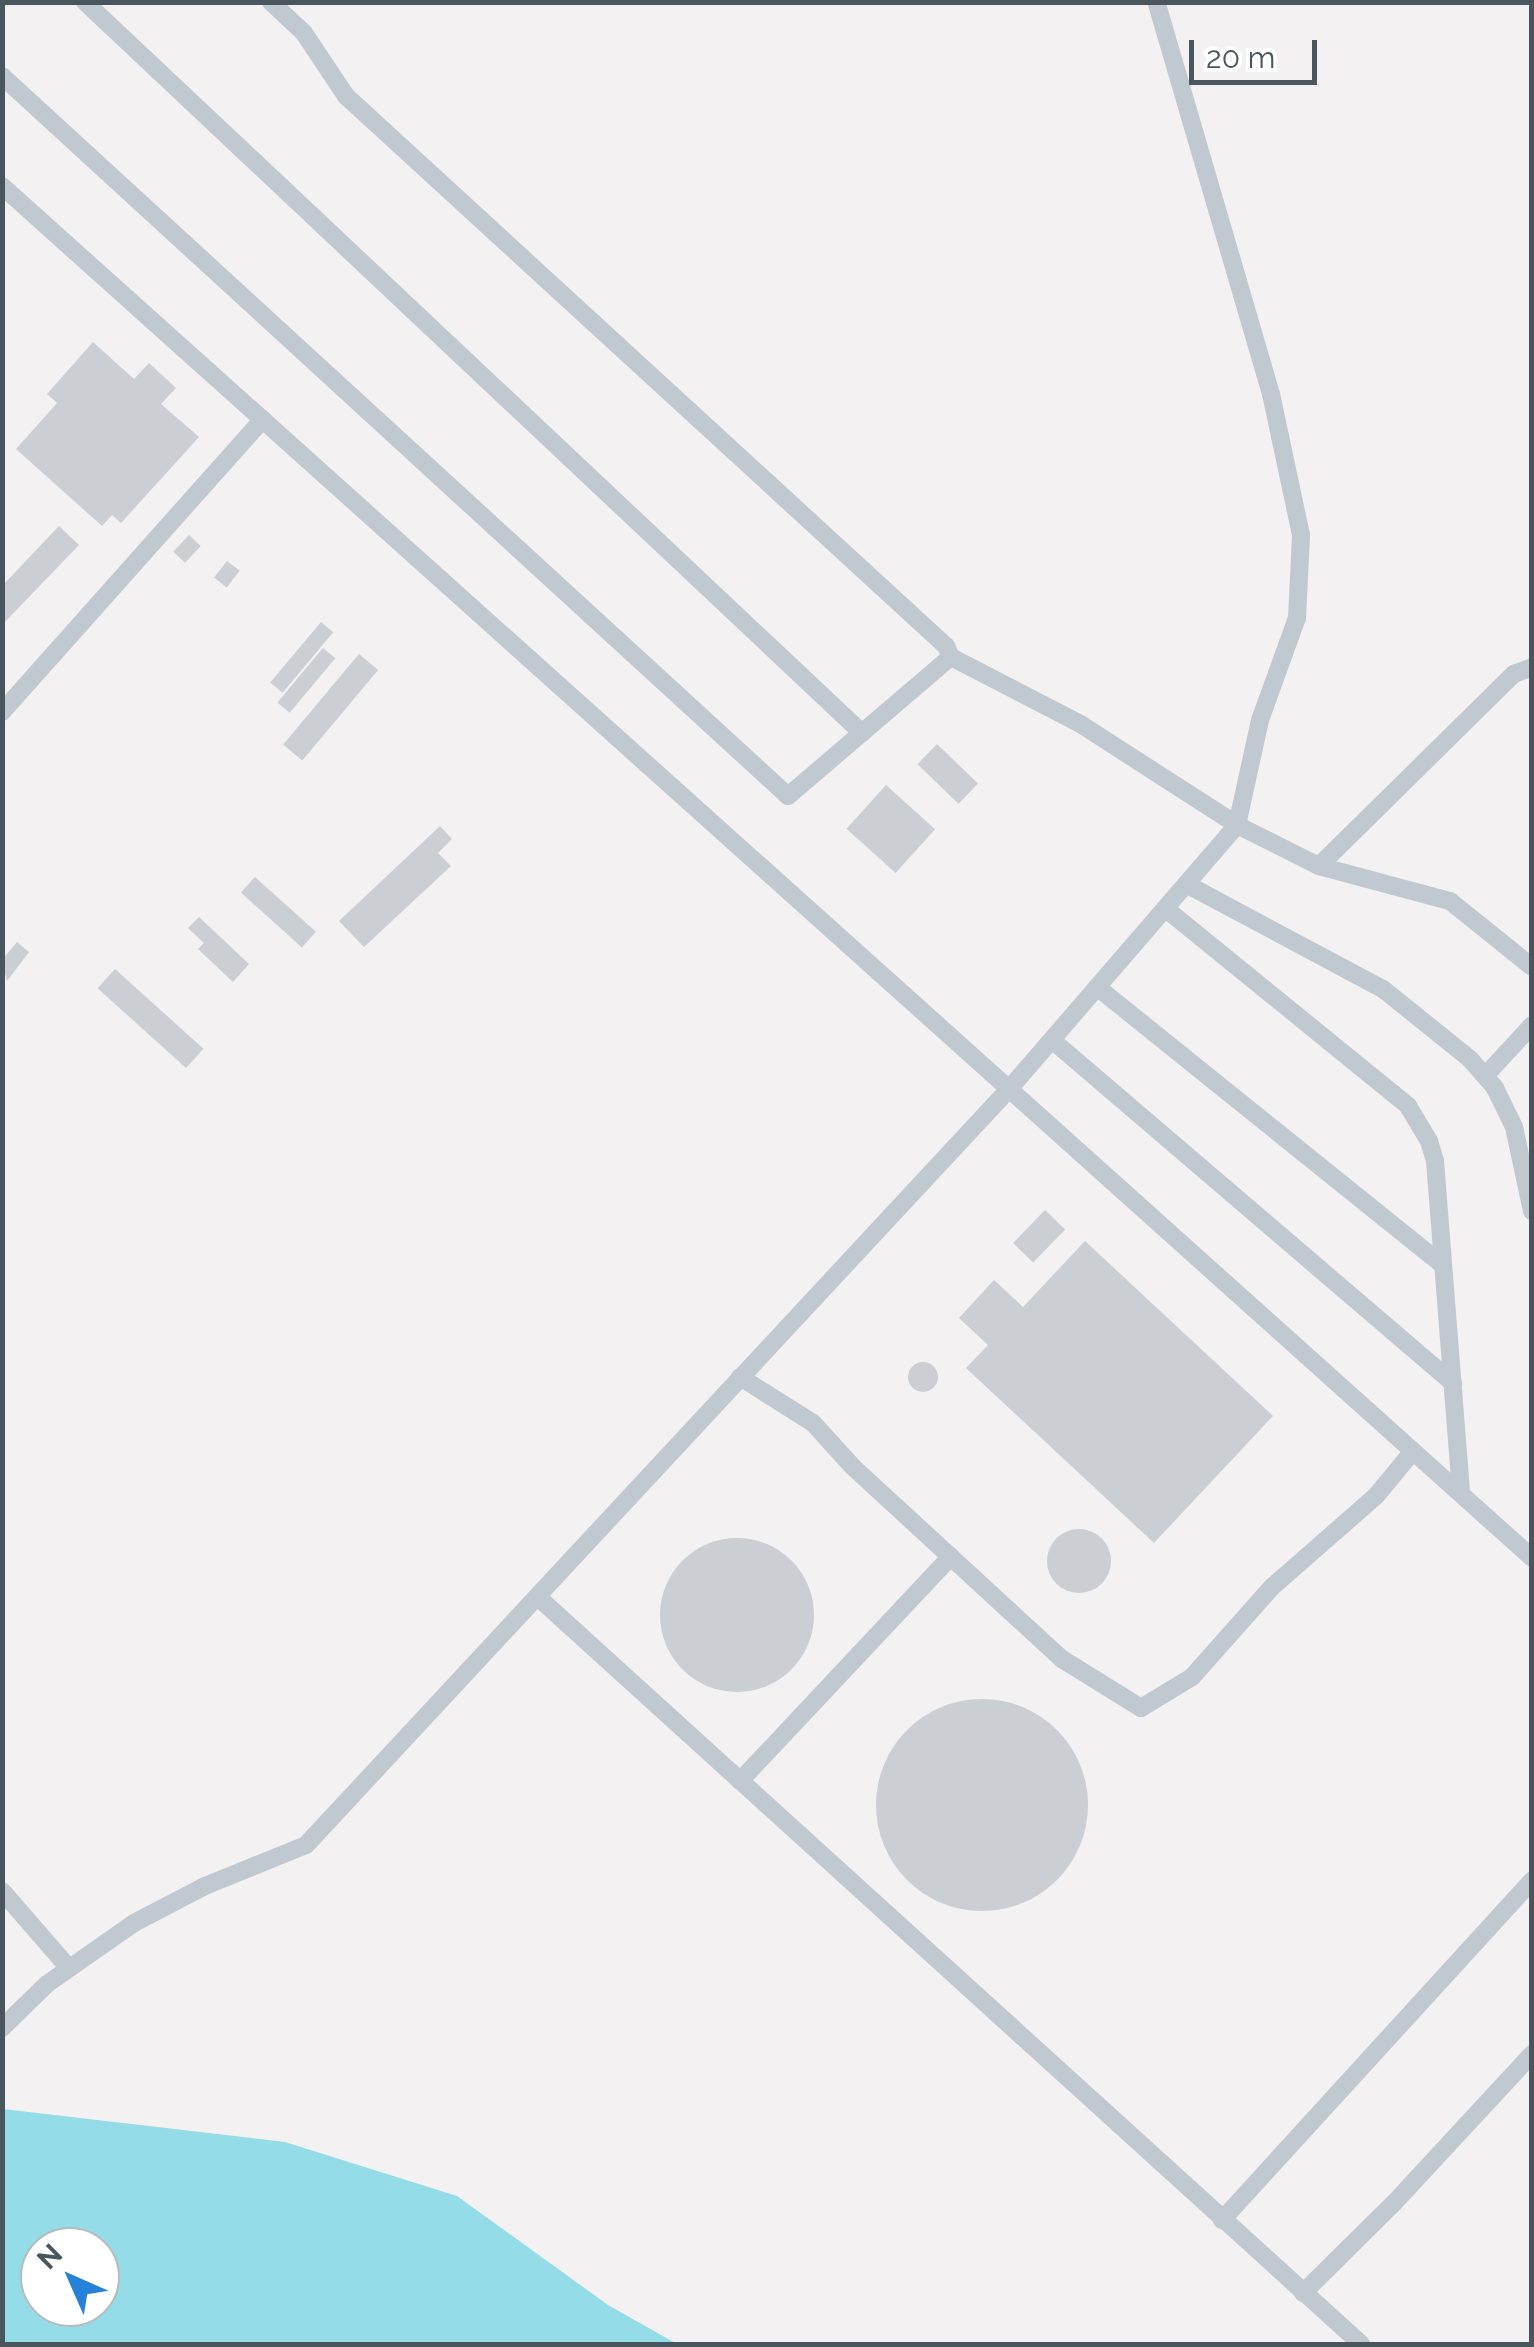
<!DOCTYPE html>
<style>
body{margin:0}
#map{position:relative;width:1534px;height:2347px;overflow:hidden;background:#f3f1f1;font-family:Raleway,sans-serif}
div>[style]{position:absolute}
.water>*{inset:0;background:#94dce7}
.building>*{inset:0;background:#cbcfd3;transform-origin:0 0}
.round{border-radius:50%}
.lane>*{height:18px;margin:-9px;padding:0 9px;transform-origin:9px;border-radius:9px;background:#c0c9cf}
span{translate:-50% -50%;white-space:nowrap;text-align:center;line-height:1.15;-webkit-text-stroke:9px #fff;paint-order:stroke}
.frame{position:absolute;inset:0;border:5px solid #4a565d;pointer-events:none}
.north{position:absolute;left:20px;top:2227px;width:100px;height:100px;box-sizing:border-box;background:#fff;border:2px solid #b7bbbe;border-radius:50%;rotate:315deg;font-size:28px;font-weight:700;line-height:40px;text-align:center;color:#4a565d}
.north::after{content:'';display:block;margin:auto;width:35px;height:45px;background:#2681d9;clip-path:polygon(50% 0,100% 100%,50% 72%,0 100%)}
.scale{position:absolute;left:1189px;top:40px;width:128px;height:45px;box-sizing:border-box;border:5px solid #4a565d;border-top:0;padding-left:12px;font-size:30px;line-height:35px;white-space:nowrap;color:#4a565d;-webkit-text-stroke:8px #fff;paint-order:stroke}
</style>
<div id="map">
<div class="water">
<i style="clip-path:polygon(evenodd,3px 2109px,285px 2142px,457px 2196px,608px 2305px,677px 2344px,3px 2344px,3px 2109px,40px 2247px,100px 2247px,100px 2307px,40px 2307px,40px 2247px)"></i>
</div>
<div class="building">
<i style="clip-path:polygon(93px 342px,134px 379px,149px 363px,176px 388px,161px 404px,199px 437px,121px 523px,112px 515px,102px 526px,16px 449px,57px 403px,47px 394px)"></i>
<i style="clip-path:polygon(59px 526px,79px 545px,2px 625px,2px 586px)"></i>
<i style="left:189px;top:535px;width:16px;height:23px;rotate:43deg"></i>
<i style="left:227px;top:561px;width:16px;height:21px;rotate:38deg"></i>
<i style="left:321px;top:622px;width:16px;height:79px;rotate:40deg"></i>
<i style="left:323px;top:648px;width:16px;height:71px;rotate:40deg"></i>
<i style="left:359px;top:654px;width:25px;height:118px;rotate:40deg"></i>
<i style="left:937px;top:744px;width:57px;height:28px;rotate:44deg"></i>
<i style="left:886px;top:785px;width:66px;height:59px;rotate:42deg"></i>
<i style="clip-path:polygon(440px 826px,452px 839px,438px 853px,451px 866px,364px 947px,339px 921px)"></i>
<i style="left:255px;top:877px;width:82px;height:21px;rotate:42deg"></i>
<i style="clip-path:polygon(199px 917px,249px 964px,233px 982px,198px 949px,204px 943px,188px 928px)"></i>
<i style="clip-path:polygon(17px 942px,29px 952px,7px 981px,2px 960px)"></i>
<i style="left:115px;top:969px;width:119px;height:26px;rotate:42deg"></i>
<i style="left:1045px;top:1210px;width:28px;height:46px;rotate:44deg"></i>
<i style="clip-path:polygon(1085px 1241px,1273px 1416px,1154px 1543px,966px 1368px,988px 1345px,959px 1318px,994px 1280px,1023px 1307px)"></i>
<i class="round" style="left:908px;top:1362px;width:30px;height:30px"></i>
<i class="round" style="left:1047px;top:1529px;width:64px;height:64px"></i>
<i class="round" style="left:660px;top:1538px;width:154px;height:154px"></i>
<i class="round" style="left:876px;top:1699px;width:212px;height:212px"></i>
</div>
<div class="lane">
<i style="left:85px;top:2px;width:1067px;rotate:43.25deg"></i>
<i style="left:271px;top:2px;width:45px;rotate:43.2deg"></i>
<i style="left:304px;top:33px;width:76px;rotate:56.3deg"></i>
<i style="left:346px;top:96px;width:814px;rotate:42.51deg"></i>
<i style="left:946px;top:646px;width:12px;rotate:66deg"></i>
<i style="left:2px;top:76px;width:1066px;rotate:42.49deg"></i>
<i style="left:788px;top:796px;width:214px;rotate:-40.5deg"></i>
<i style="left:951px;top:657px;width:148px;rotate:27.4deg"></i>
<i style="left:1082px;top:725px;width:184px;rotate:32.8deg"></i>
<i style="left:1237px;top:825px;width:107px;rotate:-77.6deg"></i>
<i style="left:1260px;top:720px;width:109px;rotate:-70.1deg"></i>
<i style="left:1297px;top:618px;width:83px;rotate:-87.2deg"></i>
<i style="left:1301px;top:535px;width:144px;rotate:-102deg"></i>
<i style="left:1271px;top:394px;width:409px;rotate:-106.3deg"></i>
<i style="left:2px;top:186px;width:2055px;rotate:41.88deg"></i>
<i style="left:2px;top:712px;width:392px;rotate:-48.3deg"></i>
<i style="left:1319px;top:866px;width:136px;rotate:15deg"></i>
<i style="left:1450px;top:901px;width:105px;rotate:38.8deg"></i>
<i style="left:1186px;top:884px;width:223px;rotate:28.1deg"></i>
<i style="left:1383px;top:989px;width:112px;rotate:38.8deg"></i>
<i style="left:1470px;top:1059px;width:38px;rotate:49deg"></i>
<i style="left:1495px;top:1088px;width:43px;rotate:64deg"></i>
<i style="left:1514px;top:1127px;width:86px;rotate:77.9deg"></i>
<i style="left:1166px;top:909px;width:312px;rotate:39.1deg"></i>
<i style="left:1408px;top:1106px;width:41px;rotate:59deg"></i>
<i style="left:1429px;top:1141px;width:21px;rotate:73deg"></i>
<i style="left:1435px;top:1161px;width:334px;rotate:85.5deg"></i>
<i style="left:1097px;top:987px;width:444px;rotate:38.8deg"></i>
<i style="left:1052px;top:1040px;width:528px;rotate:40.54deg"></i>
<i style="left:1485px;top:1076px;width:69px;rotate:-47.3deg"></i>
<i style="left:740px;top:1377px;width:86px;rotate:32.2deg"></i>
<i style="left:813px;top:1423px;width:59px;rotate:47.7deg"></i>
<i style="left:853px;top:1467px;width:284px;rotate:42.6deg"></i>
<i style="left:1062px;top:1659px;width:93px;rotate:31.8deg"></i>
<i style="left:1141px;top:1708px;width:60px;rotate:-31.3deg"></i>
<i style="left:1192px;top:1677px;width:120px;rotate:-48.4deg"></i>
<i style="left:1272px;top:1587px;width:138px;rotate:-41.2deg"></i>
<i style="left:1376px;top:1496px;width:58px;rotate:-50.6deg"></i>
<i style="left:540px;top:1599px;width:1109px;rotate:42.22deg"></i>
<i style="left:740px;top:1781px;width:308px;rotate:-46.8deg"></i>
<i style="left:2px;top:1891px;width:102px;rotate:49deg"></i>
<i style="left:2px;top:2028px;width:63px;rotate:-44.4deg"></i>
<i style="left:47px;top:1984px;width:106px;rotate:-35deg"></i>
<i style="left:134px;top:1923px;width:80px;rotate:-27.5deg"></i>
<i style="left:205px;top:1886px;width:109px;rotate:-22.1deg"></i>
<i style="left:306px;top:1845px;width:1034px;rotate:-47.08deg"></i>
<i style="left:1010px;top:1088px;width:347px;rotate:-49.2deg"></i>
<i style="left:1237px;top:825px;width:92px;rotate:26.6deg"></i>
<i style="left:1319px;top:866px;width:274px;rotate:-44.6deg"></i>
<i style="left:1514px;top:674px;width:19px;rotate:-21deg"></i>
<i style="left:1222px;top:2220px;width:460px;rotate:-47.6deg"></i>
<i style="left:1303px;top:2293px;width:128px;rotate:-44.7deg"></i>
<i style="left:1394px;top:2203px;width:203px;rotate:-47.2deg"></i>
</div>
<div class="frame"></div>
<div class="north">N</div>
<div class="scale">20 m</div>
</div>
